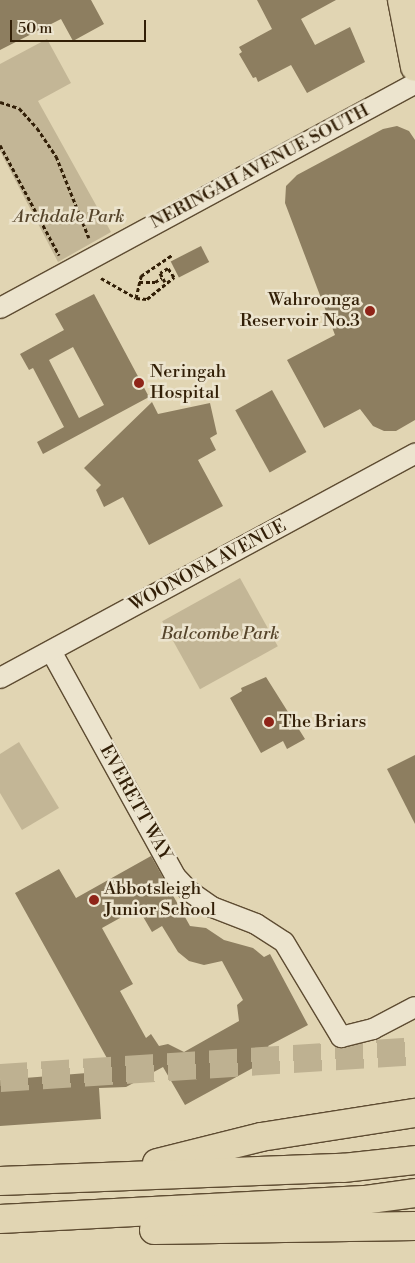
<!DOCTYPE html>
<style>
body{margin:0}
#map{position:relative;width:415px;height:1263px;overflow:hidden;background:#e1d5b3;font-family:"Libre Bodoni",serif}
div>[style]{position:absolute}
.green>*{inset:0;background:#c3b696;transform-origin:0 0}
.building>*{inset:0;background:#8d7e60;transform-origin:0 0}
.highway-tunnel>*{height:28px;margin-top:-14px;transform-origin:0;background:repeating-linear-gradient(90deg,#beb191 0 28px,transparent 0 42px)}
.path>*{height:3px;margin-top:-1.5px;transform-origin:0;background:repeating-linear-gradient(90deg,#321f07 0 4px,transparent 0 6.5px)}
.roads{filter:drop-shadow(1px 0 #5e4c32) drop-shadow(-1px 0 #5e4c32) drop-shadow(0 1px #5e4c32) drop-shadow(0 -1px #5e4c32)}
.minor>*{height:20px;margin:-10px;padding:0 10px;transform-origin:10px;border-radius:10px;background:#ece4ce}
.highway>*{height:28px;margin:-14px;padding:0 14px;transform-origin:14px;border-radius:14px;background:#e1d5b3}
.dots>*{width:14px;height:14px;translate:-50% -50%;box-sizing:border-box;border:2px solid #ece4ce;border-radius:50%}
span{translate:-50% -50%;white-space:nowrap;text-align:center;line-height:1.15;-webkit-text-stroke:5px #ece4ce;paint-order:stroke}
.street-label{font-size:18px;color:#321f07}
.park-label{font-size:18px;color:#56452b;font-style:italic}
.poi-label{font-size:18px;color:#321f07}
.right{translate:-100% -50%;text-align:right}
.left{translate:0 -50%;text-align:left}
.scale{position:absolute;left:10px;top:20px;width:136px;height:22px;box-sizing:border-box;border:2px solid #321f07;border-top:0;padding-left:6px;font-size:15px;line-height:18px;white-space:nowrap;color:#321f07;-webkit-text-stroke:4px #ece4ce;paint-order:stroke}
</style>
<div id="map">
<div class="green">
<i style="clip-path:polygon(47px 39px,71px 83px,38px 101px,111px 232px,58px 262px,0 151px,0 64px)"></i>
<i style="left:240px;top:578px;width:78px;height:89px;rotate:61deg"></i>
<i style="clip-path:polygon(19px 742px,59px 808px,22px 830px,0 793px,0 754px)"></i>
</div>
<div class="building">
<i style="clip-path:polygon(0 0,91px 0,104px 24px,73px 41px,61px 19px,0 50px)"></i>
<i style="clip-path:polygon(257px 0,336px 0,301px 19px,315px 45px,350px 27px,365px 62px,307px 93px,291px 65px,258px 82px,256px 77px,253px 78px,239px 54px,242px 52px,239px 47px,272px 29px)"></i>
<i style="clip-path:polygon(397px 126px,409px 131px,415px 140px,415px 420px,396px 431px,384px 431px,373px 426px,360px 409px,324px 428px,287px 360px,335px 335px,285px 203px,286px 186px,297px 175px,383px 129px)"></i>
<i style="left:201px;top:246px;width:18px;height:34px;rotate:63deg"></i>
<i style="clip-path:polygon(evenodd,94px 294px,149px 397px,43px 454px,37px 442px,64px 427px,33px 368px,29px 370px,20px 354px,64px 330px,55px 314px,94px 294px,73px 347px,104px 405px,79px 418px,49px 360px,73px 347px)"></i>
<i style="left:272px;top:390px;width:71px;height:42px;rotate:61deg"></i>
<i style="clip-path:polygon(152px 402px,158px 414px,210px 403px,217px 434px,210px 438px,216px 450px,198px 460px,223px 506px,149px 545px,123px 497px,104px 507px,96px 490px,101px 485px,84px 468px)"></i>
<i style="clip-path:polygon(266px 677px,305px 739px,287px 749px,283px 741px,261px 753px,230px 698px,242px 691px,241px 688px)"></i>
<i style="clip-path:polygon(415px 755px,415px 824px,387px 769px)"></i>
<i style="clip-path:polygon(evenodd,151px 856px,190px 926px,206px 928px,224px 940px,253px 948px,264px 957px,270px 954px,308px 1025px,268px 1046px,275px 1056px,185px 1105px,163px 1067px,126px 1087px,99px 1088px,101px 1119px,0 1126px,0 1080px,87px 1073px,108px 1060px,15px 893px,59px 869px,76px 898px,151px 856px,138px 908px,152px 932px,162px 926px,178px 952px,189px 961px,204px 965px,222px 961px,243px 1000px,237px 1005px,239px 1021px,184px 1052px,168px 1044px,159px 1046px,151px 1034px,146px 1038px,120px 991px,133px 984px,102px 928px,138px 908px)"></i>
</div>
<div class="highway-tunnel">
<i style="left:0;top:1078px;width:416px;rotate:-3.7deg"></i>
</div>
<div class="path">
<i style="left:0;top:102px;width:20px;rotate:18deg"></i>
<i style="left:19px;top:108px;width:27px;rotate:48deg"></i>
<i style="left:37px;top:128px;width:34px;rotate:56deg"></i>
<i style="left:56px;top:156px;width:88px;rotate:68.1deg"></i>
<i style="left:0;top:145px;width:125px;rotate:61.8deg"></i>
<i style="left:101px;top:278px;width:40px;rotate:29.7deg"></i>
<i style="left:136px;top:298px;width:11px;rotate:5deg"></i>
<i style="left:147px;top:299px;width:35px;rotate:-39deg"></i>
<i style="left:174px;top:277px;width:11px;rotate:-124deg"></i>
<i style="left:168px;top:268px;width:9px;rotate:148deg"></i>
<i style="left:160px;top:273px;width:10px;rotate:61deg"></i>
<i style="left:139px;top:282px;width:16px"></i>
<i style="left:155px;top:282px;width:8px;rotate:-30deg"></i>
<i style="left:136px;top:298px;width:23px;rotate:-77deg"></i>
<i style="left:141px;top:276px;width:37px;rotate:-34deg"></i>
</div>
<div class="roads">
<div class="minor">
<i style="left:0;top:308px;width:472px;rotate:-28.4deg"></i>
<i style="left:51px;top:651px;width:257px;rotate:61.1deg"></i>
<i style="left:175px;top:876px;width:21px;rotate:47deg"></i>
<i style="left:189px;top:891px;width:28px;rotate:35deg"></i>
<i style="left:212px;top:907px;width:47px;rotate:21.1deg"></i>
<i style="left:256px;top:924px;width:33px;rotate:33deg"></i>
<i style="left:284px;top:942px;width:111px;rotate:59deg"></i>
<i style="left:341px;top:1037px;width:33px;rotate:-14deg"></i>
<i style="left:373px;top:1029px;width:47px;rotate:-27.6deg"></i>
<i style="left:0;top:678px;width:472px;rotate:-28.4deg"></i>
</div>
<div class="highway">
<i style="left:402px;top:0;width:68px;rotate:79deg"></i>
<i style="left:157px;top:1163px;width:107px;rotate:-14deg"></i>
<i style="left:261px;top:1137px;width:156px;rotate:-8.9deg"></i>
<i style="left:0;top:1181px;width:343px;rotate:-2.2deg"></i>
<i style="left:343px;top:1168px;width:72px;rotate:-6.3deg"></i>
<i style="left:0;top:1219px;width:364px;rotate:-3deg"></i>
<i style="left:364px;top:1200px;width:51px;rotate:-7.8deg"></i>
<i style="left:154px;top:1230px;width:261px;rotate:-0.9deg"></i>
</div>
</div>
<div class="dots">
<i style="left:370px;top:311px;background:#8f2418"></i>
<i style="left:139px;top:383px;background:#8f2418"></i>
<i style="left:269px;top:722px;background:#8f2418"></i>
<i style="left:94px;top:900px;background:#8f2418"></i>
</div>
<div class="street-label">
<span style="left:260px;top:167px;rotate:-28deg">NERINGAH AVENUE SOUTH</span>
<span style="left:208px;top:566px;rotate:-28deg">WOONONA AVENUE</span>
<span style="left:135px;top:803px;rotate:61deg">EVERETT WAY</span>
</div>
<div class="park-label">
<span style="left:69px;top:217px">Archdale Park</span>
<span style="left:220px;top:634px">Balcombe Park</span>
</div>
<div class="poi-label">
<span class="right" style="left:360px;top:311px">Wahroonga<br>Reservoir No.3</span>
<span class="left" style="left:150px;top:383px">Neringah<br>Hospital</span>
<span class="left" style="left:279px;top:722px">The Briars</span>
<span class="left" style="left:104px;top:900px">Abbotsleigh<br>Junior School</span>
</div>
<div class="scale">50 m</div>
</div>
